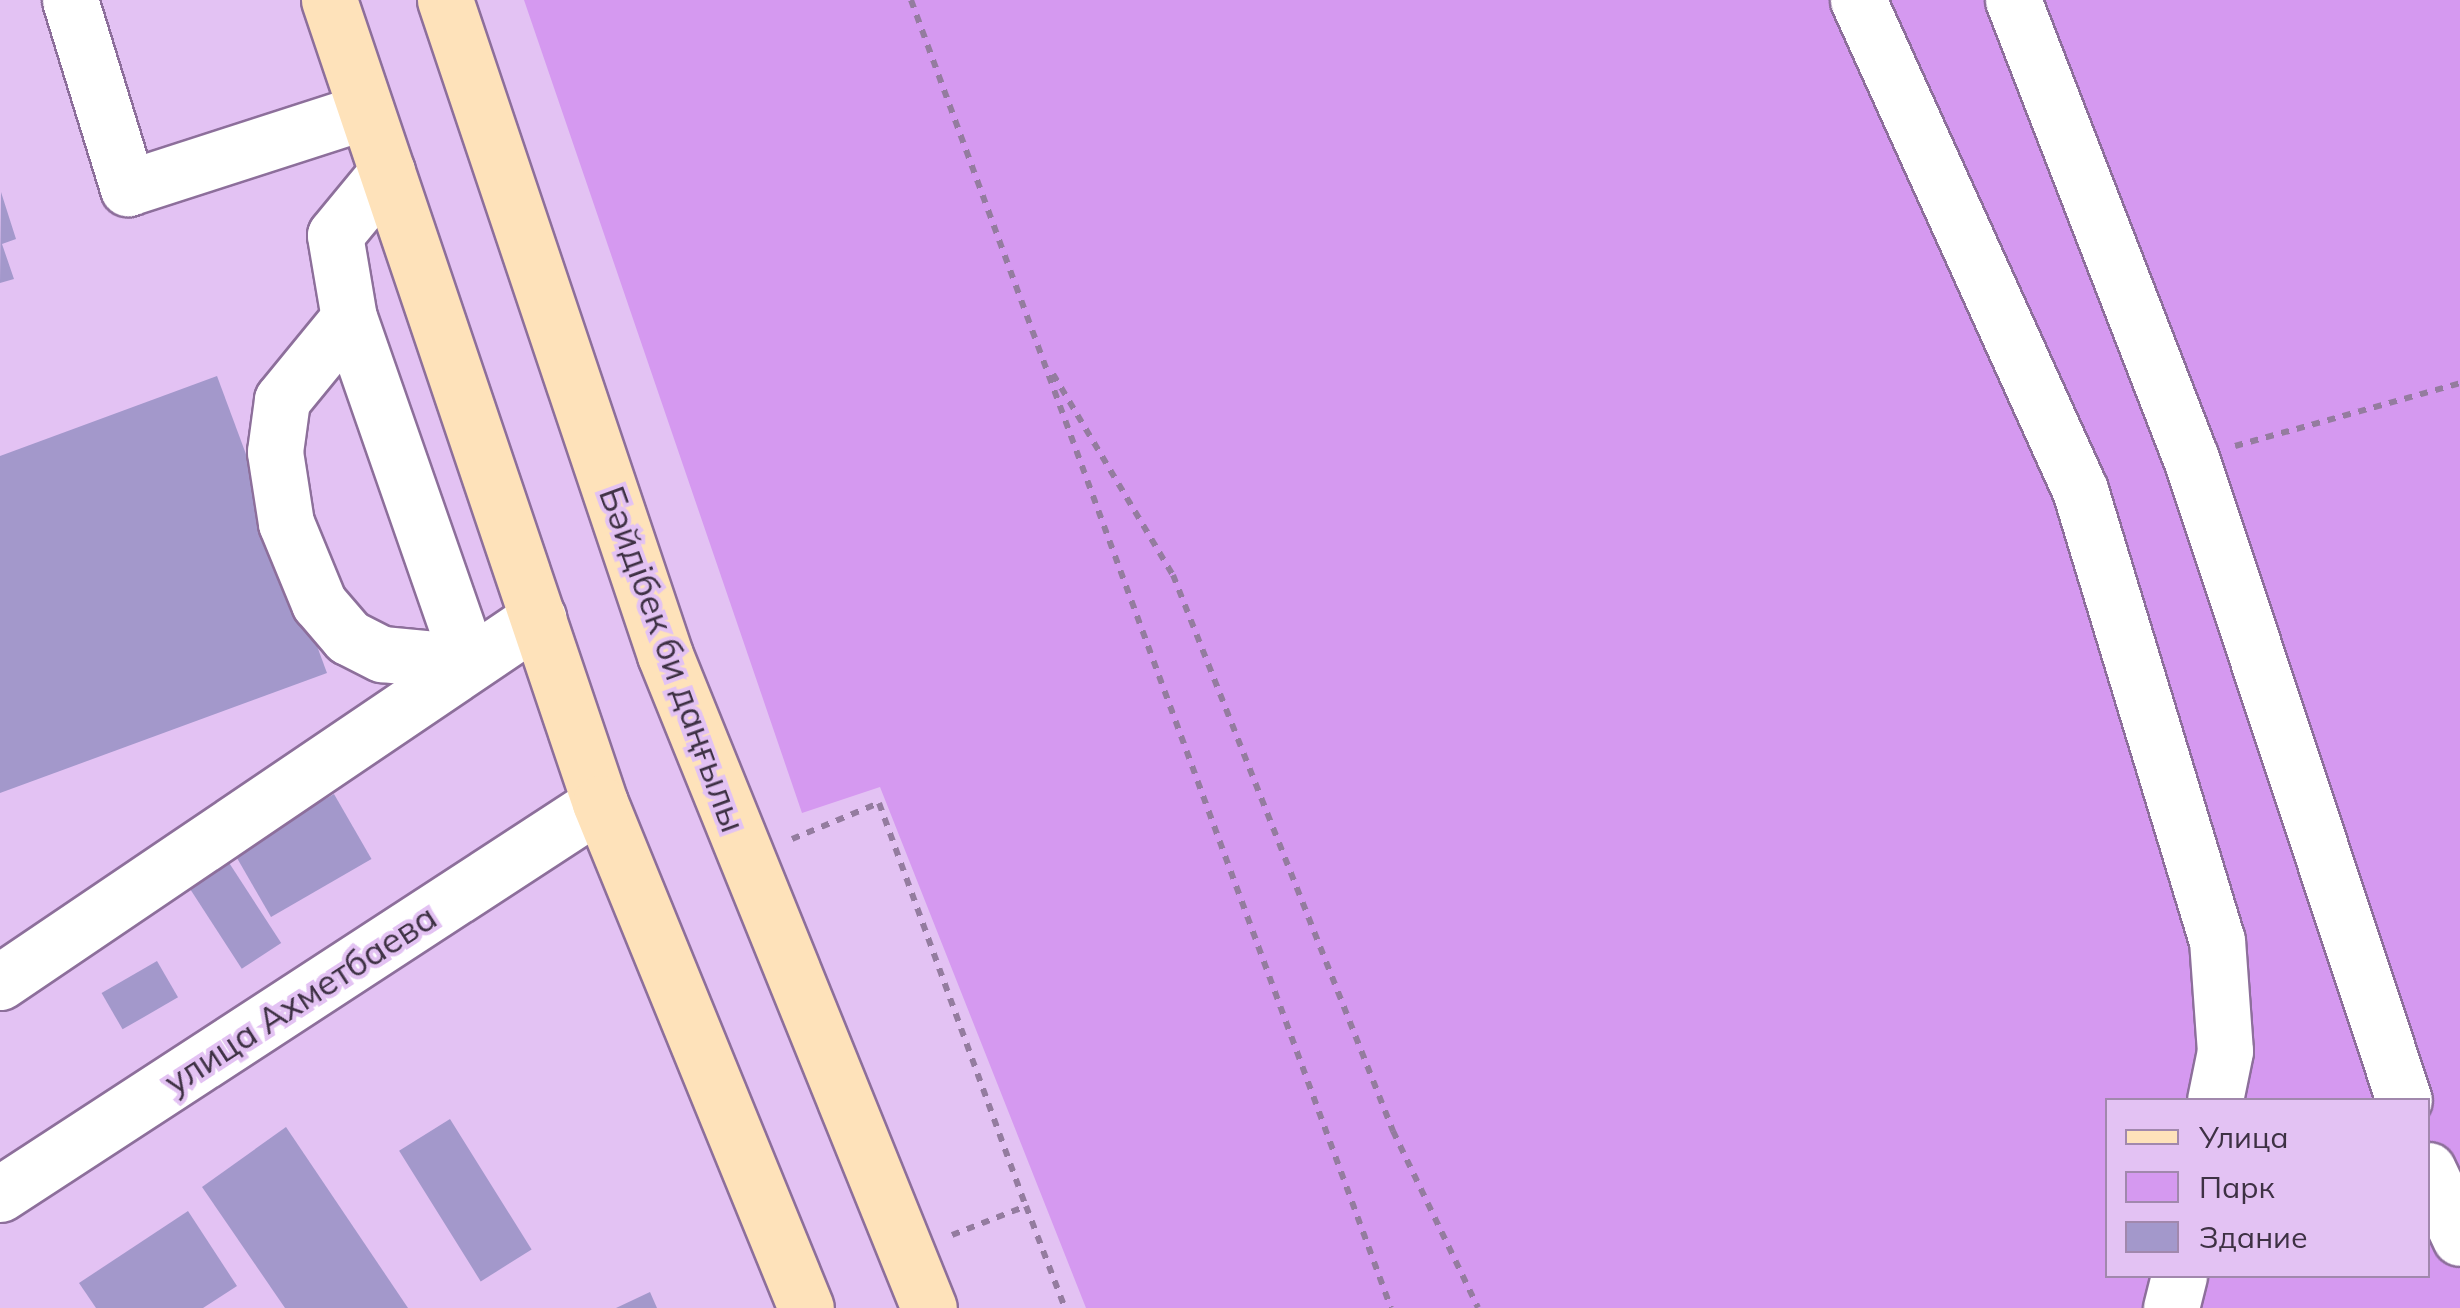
<!DOCTYPE html>
<meta charset="utf-8">
<style>
body{margin:0}
#map{position:relative;width:2460px;height:1308px;overflow:hidden;background:#e3c2f3;font-family:Mulish,sans-serif}
div>[style]{position:absolute}
.green>*{inset:0;background:#d599f0}
.building>*{inset:0;background:#a398cb;transform-origin:0 0}
.path>*{height:6px;margin-top:-3px;transform-origin:0;background:repeating-linear-gradient(90deg,#947c9f 0 8px,transparent 0 16px)}
.roads{filter:drop-shadow(2px 0 #8d6f9b) drop-shadow(-2px 0 #8d6f9b) drop-shadow(0 2px #8d6f9b) drop-shadow(0 -2px #8d6f9b)}
.minor>*{height:55px;margin:-27.5px;padding:0 27.5px;transform-origin:27.5px;border-radius:27.5px;background:#fff}
.major>*{height:55px;margin:-27.5px;padding:0 27.5px;transform-origin:27.5px;border-radius:27.5px;background:#fee2ba}
span{translate:-50% -50%;white-space:nowrap;text-align:center;line-height:1.15;-webkit-text-stroke:8px #e3c2f3;paint-order:stroke}
.street-label{font-size:35px;color:#3e3144}
.legend{position:absolute;left:2105px;top:1098px;width:325px;height:180px;box-sizing:border-box;background:#e3c2f3;border:2px solid #a188ad;margin:0;padding:12px 18px;list-style:none;font-size:30px;color:#3e3144}
.legend li{display:flex;align-items:center;gap:20px;height:50px}
.legend b{width:50px;border:2px solid #a188ad}
</style>
<div id="map">
<div class="green">
<i style="clip-path:polygon(evenodd,524px 0,2460px 0,2460px 1308px,1086px 1308px,880px 787px,802px 813px,524px 0,2108px 1100px,2428px 1100px,2428px 1276px,2108px 1276px,2108px 1100px)"></i>
</div>
<div class="building">
<i style="clip-path:polygon(1px 192px,16px 239px,2px 244px,14px 279px,0 283px)"></i>
<i style="clip-path:polygon(217px 376px,327px 673px,0 793px,0 456px)"></i>
<i style="left:334px;top:794px;width:75px;height:116px;rotate:60deg"></i>
<i style="left:224px;top:855px;width:105px;height:47px;rotate:57deg"></i>
<i style="left:157px;top:961px;width:42px;height:64px;rotate:60deg"></i>
<i style="left:450px;top:1119px;width:154px;height:60px;rotate:58deg"></i>
<i style="clip-path:polygon(286px 1127px,408px 1308px,285px 1308px,202px 1187px)"></i>
<i style="clip-path:polygon(188px 1211px,237px 1286px,203px 1308px,96px 1308px,79px 1283px)"></i>
<i style="clip-path:polygon(650px 1292px,657px 1308px,616px 1308px)"></i>
</div>
<div class="path">
<i style="left:911px;top:0;width:1393px;rotate:69.85deg"></i>
<i style="left:1053px;top:374px;width:234px;rotate:59.2deg"></i>
<i style="left:1173px;top:575px;width:598px;rotate:68.41deg"></i>
<i style="left:1393px;top:1131px;width:196px;rotate:64.3deg"></i>
<i style="left:2235px;top:446px;width:234px;rotate:-15.6deg"></i>
<i style="left:792px;top:839px;width:94px;rotate:-22.5deg"></i>
<i style="left:879px;top:803px;width:429px;rotate:70deg"></i>
<i style="left:952px;top:1235px;width:79px;rotate:-21.4deg"></i>
<i style="left:1026px;top:1206px;width:109px;rotate:69.1deg"></i>
</div>
<div class="roads">
<div class="minor">
<i style="left:70px;top:0;width:197px;rotate:72.9deg"></i>
<i style="left:128px;top:188px;width:250px;rotate:-17.9deg"></i>
<i style="left:1858px;top:0;width:538px;rotate:65.63deg"></i>
<i style="left:2080px;top:490px;width:470px;rotate:73.1deg"></i>
<i style="left:2217px;top:940px;width:111px;rotate:85.9deg"></i>
<i style="left:2225px;top:1051px;width:50px;rotate:101.5deg"></i>
<i style="left:2013px;top:0;width:491px;rotate:68.8deg"></i>
<i style="left:2191px;top:458px;width:676px;rotate:71.65deg"></i>
<i style="left:349px;top:318px;width:106px;rotate:129.3deg"></i>
<i style="left:282px;top:400px;width:52px;rotate:97.7deg"></i>
<i style="left:275px;top:452px;width:72px;rotate:81.2deg"></i>
<i style="left:286px;top:523px;width:87px;rotate:67.6deg"></i>
<i style="left:319px;top:603px;width:45px;rotate:49.5deg"></i>
<i style="left:348px;top:637px;width:38px;rotate:27deg"></i>
<i style="left:382px;top:654px;width:87px;rotate:5.3deg"></i>
<i style="left:469px;top:662px;width:364px;rotate:-109.2deg"></i>
<i style="left:349px;top:318px;width:84px;rotate:-99.6deg"></i>
<i style="left:335px;top:235px;width:82px;rotate:-50.5deg"></i>
<i style="left:0;top:982px;width:650px;rotate:-34.08deg"></i>
<i style="left:2428px;top:1170px;width:75px;rotate:64.8deg"></i>
<i style="left:0;top:1194px;width:716px;rotate:-33.09deg"></i>
<i style="left:2171px;top:1308px;width:33px;rotate:-76deg"></i>
</div>
<div class="major">
<i style="left:329px;top:0;width:847px;rotate:71.35deg"></i>
<i style="left:600px;top:803px;width:545px;rotate:67.81deg"></i>
<i style="left:445px;top:0;width:691px;rotate:71.43deg"></i>
<i style="left:665px;top:655px;width:704px;rotate:67.99deg"></i>
</div>
</div>
<div class="street-label">
<span style="left:673px;top:659px;rotate:70deg">Бәйдібек би даңғылы</span>
<span style="left:300px;top:999px;rotate:-33deg">улица Ахметбаева</span>
</div>
<ul class="legend">
<li><b style="height:12px;background:#fee2ba"></b>Улица</li>
<li><b style="height:28px;background:#d599f0"></b>Парк</li>
<li><b style="height:28px;background:#a398cb"></b>Здание</li>
</ul>
</div>
